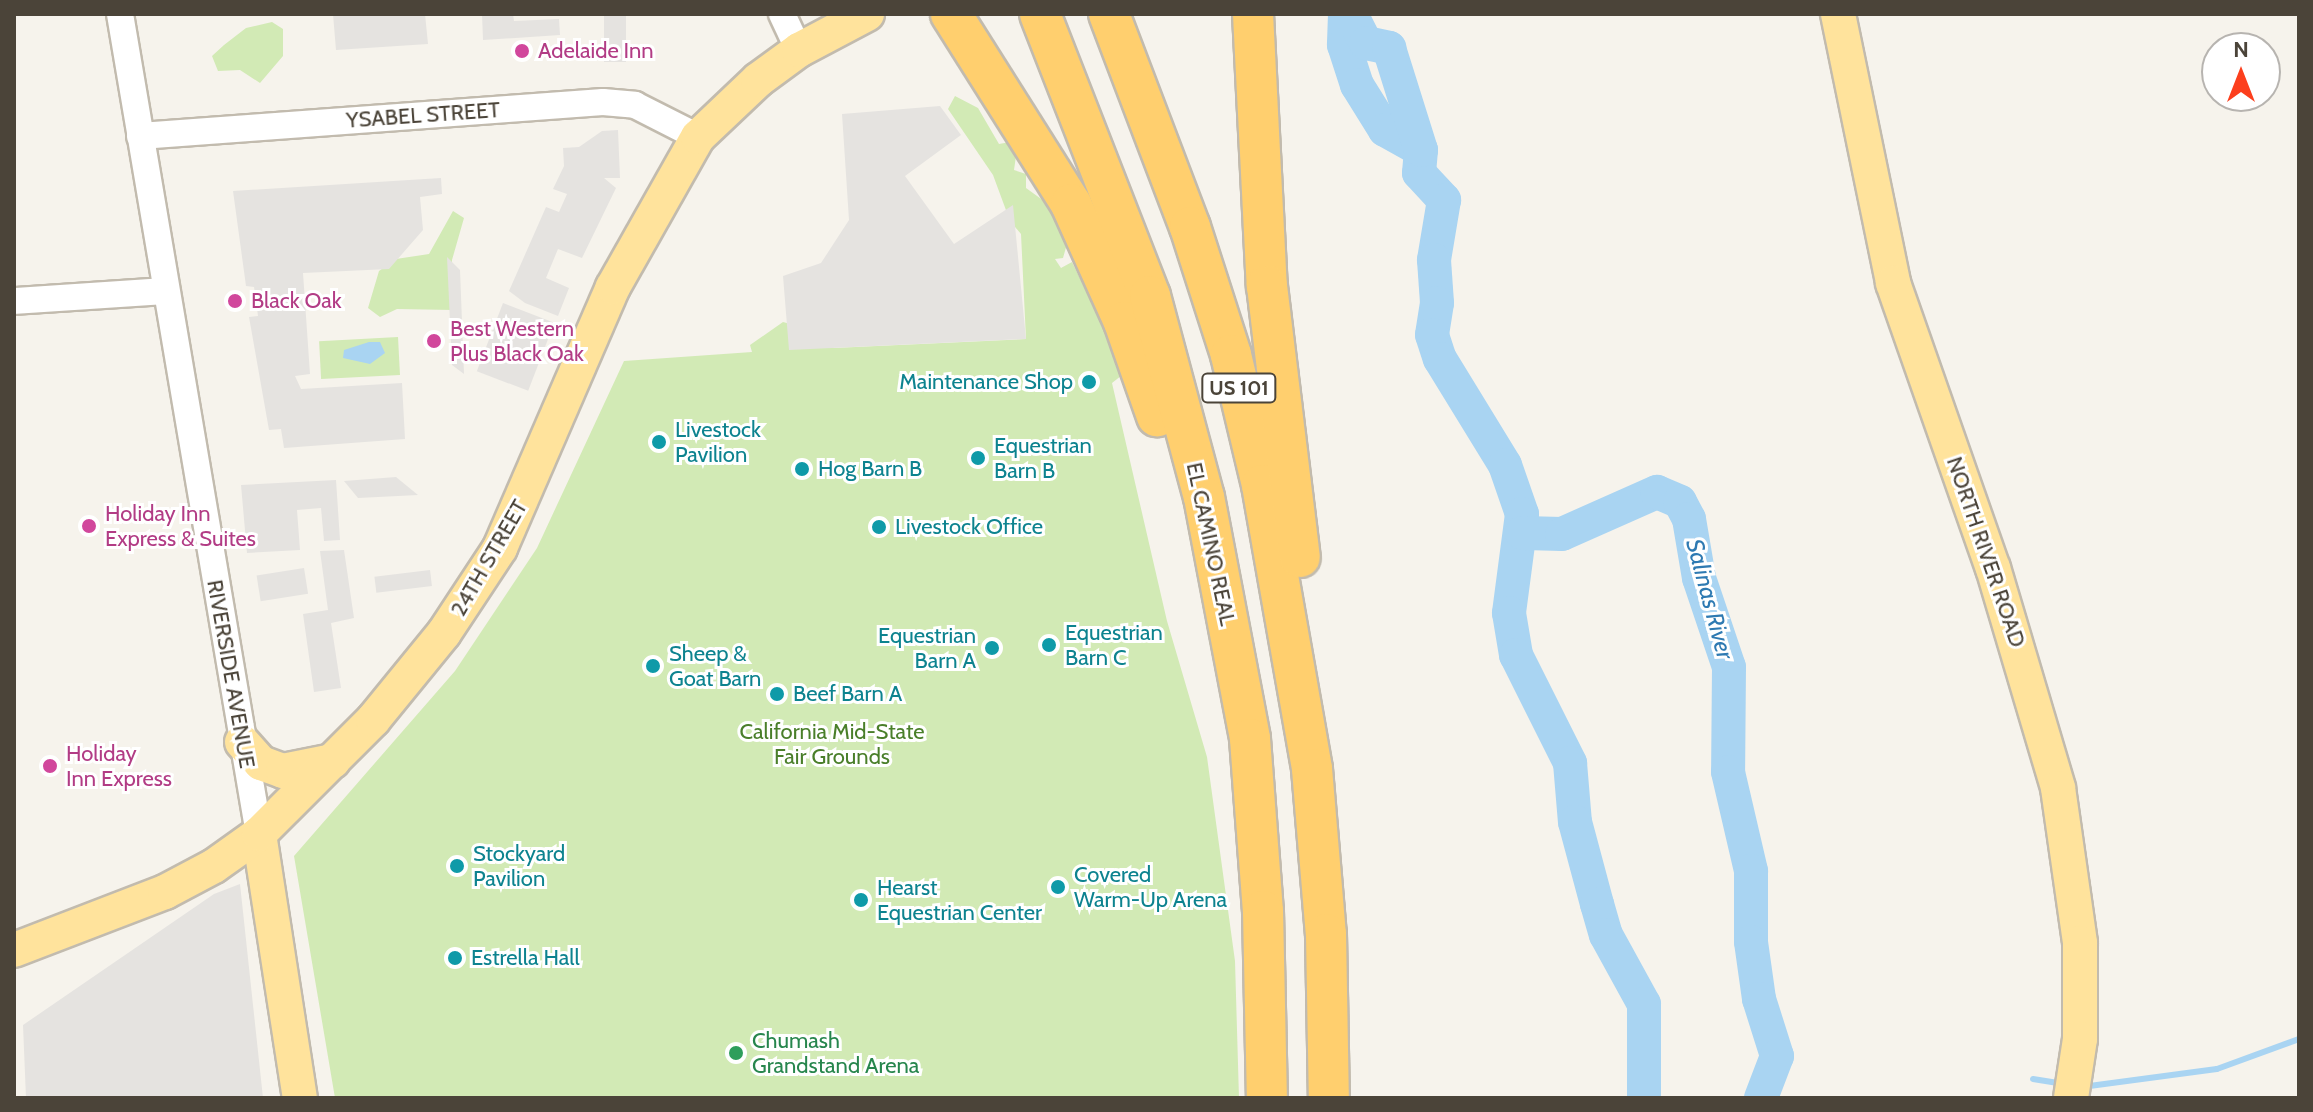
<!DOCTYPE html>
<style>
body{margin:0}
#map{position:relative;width:2313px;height:1112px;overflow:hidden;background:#f6f3ec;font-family:Cabin,sans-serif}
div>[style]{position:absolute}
.green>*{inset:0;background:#d2eab5;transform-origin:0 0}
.parking>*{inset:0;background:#e5e3e0;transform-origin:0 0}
.water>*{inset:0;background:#a9d4f2}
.stream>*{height:6px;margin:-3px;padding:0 3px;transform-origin:3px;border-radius:3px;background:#a9d4f2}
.river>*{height:34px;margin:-17px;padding:0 17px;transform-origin:17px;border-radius:17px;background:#a9d4f2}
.roads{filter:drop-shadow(2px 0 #c2bbae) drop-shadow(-2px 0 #c2bbae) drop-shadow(0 2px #c2bbae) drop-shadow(0 -2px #c2bbae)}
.minor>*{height:26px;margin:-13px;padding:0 13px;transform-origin:13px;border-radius:13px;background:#fff}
.major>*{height:34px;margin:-17px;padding:0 17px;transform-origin:17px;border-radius:17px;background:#ffe39c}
.highway>*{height:40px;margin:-20px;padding:0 20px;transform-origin:20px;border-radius:20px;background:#ffcf6e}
.dots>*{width:22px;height:22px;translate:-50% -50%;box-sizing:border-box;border:4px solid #fff;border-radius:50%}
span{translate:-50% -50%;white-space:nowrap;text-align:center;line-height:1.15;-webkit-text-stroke:6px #fff;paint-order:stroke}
.shield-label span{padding:2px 6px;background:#fff;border:2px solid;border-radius:6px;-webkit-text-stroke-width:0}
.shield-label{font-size:20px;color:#4b4439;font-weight:700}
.hotel-label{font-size:22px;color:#b23c85}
.left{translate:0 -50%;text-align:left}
.street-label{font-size:22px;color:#4b4439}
.culture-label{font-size:22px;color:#0d838f}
.right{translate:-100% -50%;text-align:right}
.park-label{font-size:22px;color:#4a7f2a}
.leisure-label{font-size:22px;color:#27864d}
.water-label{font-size:24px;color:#2e7ab2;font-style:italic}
.frame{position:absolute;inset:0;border:16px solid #4b4439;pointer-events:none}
.north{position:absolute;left:2201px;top:32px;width:80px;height:80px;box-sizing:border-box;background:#fff;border:2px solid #b7b4b0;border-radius:50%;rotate:0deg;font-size:22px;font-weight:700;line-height:32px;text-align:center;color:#4b4439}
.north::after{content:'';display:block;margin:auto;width:28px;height:36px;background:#fc3f1d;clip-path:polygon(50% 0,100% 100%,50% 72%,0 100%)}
</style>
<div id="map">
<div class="green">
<i style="clip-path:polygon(272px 22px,283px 29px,283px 56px,260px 83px,240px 70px,218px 71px,212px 56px,224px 45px,246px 28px)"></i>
<i style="clip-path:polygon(955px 96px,978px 108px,999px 144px,1010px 142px,1016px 156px,1014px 170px,1026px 174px,1026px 188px,1044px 201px,1067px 244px,1063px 258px,1055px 259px,1061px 268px,1072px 262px,1126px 372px,1112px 383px,1167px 621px,1207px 757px,1235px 961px,1239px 1098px,335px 1098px,294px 856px,455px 671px,537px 548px,624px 361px,752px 352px,750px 345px,783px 322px,805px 328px,834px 348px,1026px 339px,1021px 234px,1010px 221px,993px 175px,948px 109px)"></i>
<i style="clip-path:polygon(453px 211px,464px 218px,452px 260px,453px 310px,397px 309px,380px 317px,368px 308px,379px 271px,396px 259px,429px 254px)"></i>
<i style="left:398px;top:337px;width:38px;height:79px;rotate:87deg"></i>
</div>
<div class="parking">
<i style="clip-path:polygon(333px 14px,425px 14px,428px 44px,336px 50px)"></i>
<i style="clip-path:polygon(482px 14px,513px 14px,514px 21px,559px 19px,560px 35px,483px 40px)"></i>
<i style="left:604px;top:14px;width:22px;height:48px"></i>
<i style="clip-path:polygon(940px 106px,961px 135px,905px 176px,954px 244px,1013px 205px,1026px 339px,789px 350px,783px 276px,821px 263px,849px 220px,842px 114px)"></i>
<i style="clip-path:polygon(618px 130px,620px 178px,604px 178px,616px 188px,582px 258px,558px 249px,546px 278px,569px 288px,558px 316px,525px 303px,509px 291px,546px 207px,559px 212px,567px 194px,553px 189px,564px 166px,563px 148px,579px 147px,602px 131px)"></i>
<i style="clip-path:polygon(441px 178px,442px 194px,420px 197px,423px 230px,389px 269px,303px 273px,310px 374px,295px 376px,301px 389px,402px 383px,405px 439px,284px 448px,281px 429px,269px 430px,249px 317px,258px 316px,254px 287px,246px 286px,233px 191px)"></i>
<i style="clip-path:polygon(447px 257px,460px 270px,464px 374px,452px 365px)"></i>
<i style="left:503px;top:303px;width:55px;height:73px;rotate:21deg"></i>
<i style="clip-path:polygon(396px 477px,418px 495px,358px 498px,344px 481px)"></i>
<i style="clip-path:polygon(336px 480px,340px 540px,324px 541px,321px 508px,297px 510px,300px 550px,247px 553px,241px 485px)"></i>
<i style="clip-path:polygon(344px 550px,354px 618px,331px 623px,341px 688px,314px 692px,303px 614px,328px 610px,320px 551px)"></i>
<i style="left:304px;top:568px;width:26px;height:48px;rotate:81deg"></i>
<i style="left:430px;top:570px;width:16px;height:56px;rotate:83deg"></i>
<i style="clip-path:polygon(240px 884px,263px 1098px,26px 1098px,23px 1025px,214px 894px)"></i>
</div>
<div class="water">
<i style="clip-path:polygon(369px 342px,380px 342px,385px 353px,370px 364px,343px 358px,344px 350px)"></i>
</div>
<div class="stream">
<i style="left:2033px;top:1079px;width:30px;rotate:9deg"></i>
<i style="left:2082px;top:1087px;width:136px;rotate:-7.6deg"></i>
<i style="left:2217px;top:1069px;width:87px;rotate:-20.1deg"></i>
</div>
<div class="river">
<i style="left:1345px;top:14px;width:31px;rotate:92deg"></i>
<i style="left:1344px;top:45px;width:42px;rotate:72deg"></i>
<i style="left:1357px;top:85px;width:53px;rotate:58.1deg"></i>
<i style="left:1385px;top:130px;width:41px;rotate:29.1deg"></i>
<i style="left:1421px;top:150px;width:23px;rotate:95deg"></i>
<i style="left:1419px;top:173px;width:37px;rotate:47deg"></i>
<i style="left:1444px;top:200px;width:61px;rotate:99.5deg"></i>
<i style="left:1434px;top:260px;width:43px;rotate:86deg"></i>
<i style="left:1437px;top:303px;width:32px;rotate:99deg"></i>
<i style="left:1432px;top:335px;width:25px;rotate:72deg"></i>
<i style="left:1440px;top:359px;width:124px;rotate:58.5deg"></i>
<i style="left:1505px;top:465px;width:52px;rotate:70.9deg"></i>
<i style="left:1522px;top:514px;width:100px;rotate:97.5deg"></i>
<i style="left:1509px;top:613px;width:43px;rotate:80.5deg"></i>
<i style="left:1516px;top:655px;width:121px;rotate:63.4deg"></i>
<i style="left:1570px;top:763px;width:59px;rotate:85.2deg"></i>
<i style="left:1575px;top:822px;width:85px;rotate:75deg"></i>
<i style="left:1597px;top:904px;width:32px;rotate:74deg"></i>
<i style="left:1606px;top:935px;width:79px;rotate:61.2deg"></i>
<i style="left:1644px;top:1004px;width:94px;rotate:90deg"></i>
<i style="left:1351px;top:14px;width:33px;rotate:63deg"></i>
<i style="left:1366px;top:43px;width:24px;rotate:12deg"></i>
<i style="left:1389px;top:48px;width:107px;rotate:72.6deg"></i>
<i style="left:1522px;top:533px;width:40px;rotate:1.4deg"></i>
<i style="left:1562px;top:534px;width:104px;rotate:-23.9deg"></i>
<i style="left:1657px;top:492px;width:25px;rotate:23deg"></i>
<i style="left:1680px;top:502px;width:19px;rotate:62deg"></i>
<i style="left:1689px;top:519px;width:60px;rotate:80.4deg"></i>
<i style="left:1699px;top:578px;width:94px;rotate:71.4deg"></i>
<i style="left:1729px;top:667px;width:105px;rotate:90.5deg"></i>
<i style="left:1728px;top:772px;width:102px;rotate:76.9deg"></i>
<i style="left:1751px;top:871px;width:71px;rotate:90deg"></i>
<i style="left:1751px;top:942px;width:58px;rotate:82deg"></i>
<i style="left:1759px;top:999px;width:60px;rotate:72.5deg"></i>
<i style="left:1777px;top:1056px;width:45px;rotate:110.9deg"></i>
</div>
<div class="roads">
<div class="minor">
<i style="left:120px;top:14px;width:832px;rotate:80.38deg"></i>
<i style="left:782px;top:14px;width:40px;rotate:65deg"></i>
<i style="left:140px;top:136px;width:464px;rotate:-4.2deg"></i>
<i style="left:603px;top:102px;width:32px;rotate:5deg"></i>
<i style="left:635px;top:105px;width:71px;rotate:26.9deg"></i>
<i style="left:14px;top:301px;width:150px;rotate:-3.8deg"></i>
</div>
<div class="major">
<i style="left:1838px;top:14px;width:275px;rotate:78.4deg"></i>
<i style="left:1893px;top:283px;width:302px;rotate:70.7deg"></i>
<i style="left:1993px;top:568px;width:229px;rotate:73.5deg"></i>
<i style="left:2058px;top:788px;width:157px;rotate:81.9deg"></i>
<i style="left:2080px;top:943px;width:96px;rotate:90deg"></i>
<i style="left:2080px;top:1039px;width:60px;rotate:98.7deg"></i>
<i style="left:242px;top:742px;width:28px;rotate:48deg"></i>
<i style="left:261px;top:763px;width:23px;rotate:20deg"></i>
<i style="left:283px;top:771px;width:51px;rotate:-11.3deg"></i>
<i style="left:259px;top:834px;width:267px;rotate:81.2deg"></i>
<i style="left:14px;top:950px;width:162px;rotate:-21deg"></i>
<i style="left:165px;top:892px;width:55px;rotate:-28deg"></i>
<i style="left:214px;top:866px;width:55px;rotate:-35.4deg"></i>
<i style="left:259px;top:834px;width:161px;rotate:-45deg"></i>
<i style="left:373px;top:720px;width:112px;rotate:-50.8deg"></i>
<i style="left:444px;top:633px;width:102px;rotate:-56.6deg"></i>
<i style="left:500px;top:548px;width:284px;rotate:-66.6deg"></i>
<i style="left:613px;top:287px;width:172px;rotate:-60.5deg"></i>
<i style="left:698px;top:137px;width:83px;rotate:-43.5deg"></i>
<i style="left:758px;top:80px;width:51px;rotate:-36.2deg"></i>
<i style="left:799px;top:50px;width:77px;rotate:-27.9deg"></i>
</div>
<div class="highway">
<i style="left:951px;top:14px;width:225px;rotate:57.7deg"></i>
<i style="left:1071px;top:204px;width:129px;rotate:65.8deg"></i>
<i style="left:1124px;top:322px;width:100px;rotate:70.7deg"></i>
<i style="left:1040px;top:14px;width:303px;rotate:68.7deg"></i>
<i style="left:1150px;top:296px;width:208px;rotate:75deg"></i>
<i style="left:1204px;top:497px;width:246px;rotate:79.2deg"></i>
<i style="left:1250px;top:739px;width:172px;rotate:85.7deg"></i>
<i style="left:1263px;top:911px;width:187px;rotate:88.8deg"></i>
<i style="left:1109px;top:14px;width:228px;rotate:69.2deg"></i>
<i style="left:1190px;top:227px;width:134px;rotate:72.2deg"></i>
<i style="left:1231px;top:355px;width:134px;rotate:76.6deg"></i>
<i style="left:1262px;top:485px;width:288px;rotate:80deg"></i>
<i style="left:1312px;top:769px;width:166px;rotate:85.2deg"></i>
<i style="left:1326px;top:934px;width:164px;rotate:89deg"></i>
<i style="left:1253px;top:14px;width:272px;rotate:87.1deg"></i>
<i style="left:1267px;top:286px;width:273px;rotate:83.1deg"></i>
</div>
</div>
<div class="dots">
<i style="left:522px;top:51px;background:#d1479c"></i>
<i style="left:235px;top:301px;background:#d1479c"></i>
<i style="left:434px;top:341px;background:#d1479c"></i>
<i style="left:1089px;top:382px;background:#0f9aa8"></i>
<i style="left:659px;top:442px;background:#0f9aa8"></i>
<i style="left:978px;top:458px;background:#0f9aa8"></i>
<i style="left:802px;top:469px;background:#0f9aa8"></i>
<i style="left:89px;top:526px;background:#d1479c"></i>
<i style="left:879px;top:527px;background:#0f9aa8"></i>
<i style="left:1049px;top:645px;background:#0f9aa8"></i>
<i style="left:992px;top:648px;background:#0f9aa8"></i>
<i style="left:653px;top:666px;background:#0f9aa8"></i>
<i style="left:777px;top:694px;background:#0f9aa8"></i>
<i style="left:50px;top:766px;background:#d1479c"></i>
<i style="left:457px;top:866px;background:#0f9aa8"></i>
<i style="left:1058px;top:887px;background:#0f9aa8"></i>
<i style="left:861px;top:900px;background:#0f9aa8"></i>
<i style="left:455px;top:958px;background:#0f9aa8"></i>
<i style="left:736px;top:1053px;background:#2e9e5b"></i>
</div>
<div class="shield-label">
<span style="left:1239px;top:388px">US 101</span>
</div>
<div class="hotel-label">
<span class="left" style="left:538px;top:51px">Adelaide Inn</span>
<span class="left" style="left:251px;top:301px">Black Oak</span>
<span class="left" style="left:450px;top:341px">Best Western<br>Plus Black Oak</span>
<span class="left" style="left:105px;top:526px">Holiday Inn<br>Express &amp; Suites</span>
<span class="left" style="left:66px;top:766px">Holiday<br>Inn Express</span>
</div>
<div class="street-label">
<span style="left:423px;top:115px;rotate:-4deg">YSABEL STREET</span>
<span style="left:1211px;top:544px;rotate:78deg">EL CAMINO REAL</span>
<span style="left:1986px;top:552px;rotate:71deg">NORTH RIVER ROAD</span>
<span style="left:489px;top:558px;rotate:-60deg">24TH STREET</span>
<span style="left:231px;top:674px;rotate:80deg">RIVERSIDE AVENUE</span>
</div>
<div class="culture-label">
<span class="right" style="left:1073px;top:382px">Maintenance Shop</span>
<span class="left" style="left:675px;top:442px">Livestock<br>Pavilion</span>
<span class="left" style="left:994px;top:458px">Equestrian<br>Barn B</span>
<span class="left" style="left:818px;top:469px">Hog Barn B</span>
<span class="left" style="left:895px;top:527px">Livestock Office</span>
<span class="left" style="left:1065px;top:645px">Equestrian<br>Barn C</span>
<span class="right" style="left:976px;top:648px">Equestrian<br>Barn A</span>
<span class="left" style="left:669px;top:666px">Sheep &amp;<br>Goat Barn</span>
<span class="left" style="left:793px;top:694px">Beef Barn A</span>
<span class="left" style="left:473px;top:866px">Stockyard<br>Pavilion</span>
<span class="left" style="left:1074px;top:887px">Covered<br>Warm-Up Arena</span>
<span class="left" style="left:877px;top:900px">Hearst<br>Equestrian Center</span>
<span class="left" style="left:471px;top:958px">Estrella Hall</span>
</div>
<div class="park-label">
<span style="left:832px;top:744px">California Mid-State<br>Fair Grounds</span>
</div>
<div class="leisure-label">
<span class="left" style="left:752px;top:1053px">Chumash<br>Grandstand Arena</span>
</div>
<div class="water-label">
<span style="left:1710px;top:599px;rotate:75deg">Salinas River</span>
</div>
<div class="frame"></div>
<div class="north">N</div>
</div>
